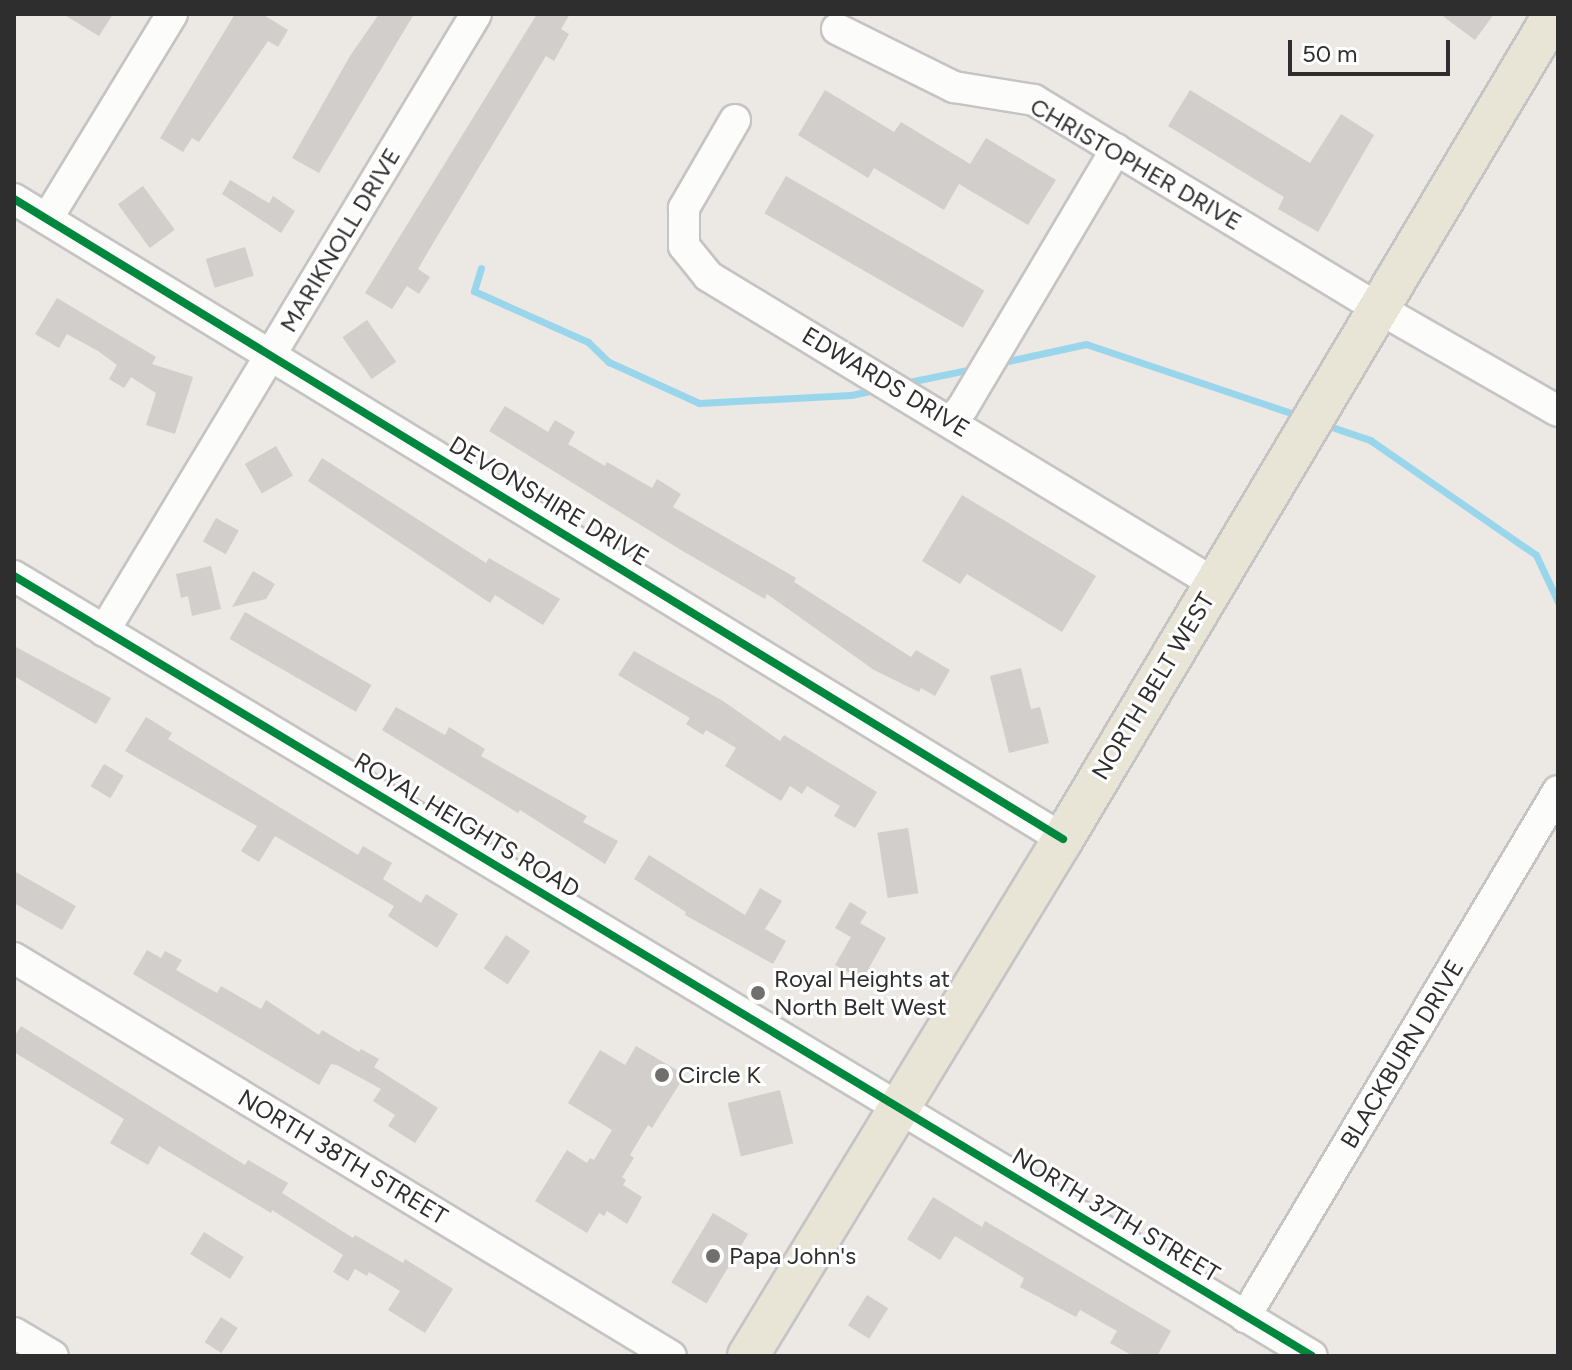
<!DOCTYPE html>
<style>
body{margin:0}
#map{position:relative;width:1572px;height:1370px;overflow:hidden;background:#ece8e4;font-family:Figtree,sans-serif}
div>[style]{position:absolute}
.stream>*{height:7px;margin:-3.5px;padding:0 3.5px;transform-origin:3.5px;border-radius:3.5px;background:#99d6ec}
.building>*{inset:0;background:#d1cecb;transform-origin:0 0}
.roads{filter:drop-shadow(2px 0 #c5c4c5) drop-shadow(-2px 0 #c5c4c5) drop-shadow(0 2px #c5c4c5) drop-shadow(0 -2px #c5c4c5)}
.minor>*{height:30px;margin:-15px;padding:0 15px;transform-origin:15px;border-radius:15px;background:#fcfcfb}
.major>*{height:40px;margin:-20px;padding:0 20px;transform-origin:20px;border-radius:20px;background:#e8e4d6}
.cycleway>*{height:8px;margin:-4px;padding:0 4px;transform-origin:4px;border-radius:4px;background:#00873e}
.dots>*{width:22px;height:22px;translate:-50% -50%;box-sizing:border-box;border:4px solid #fff;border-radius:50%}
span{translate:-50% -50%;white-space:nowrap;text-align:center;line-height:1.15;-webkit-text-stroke:6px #fff;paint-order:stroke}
.street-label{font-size:24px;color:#2e2e2e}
.poi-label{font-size:24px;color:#2e2e2e}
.left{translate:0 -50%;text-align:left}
.frame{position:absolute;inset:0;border:16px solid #2e2e2e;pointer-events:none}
.scale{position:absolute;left:1288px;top:40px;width:162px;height:36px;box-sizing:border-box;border:4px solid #2e2e2e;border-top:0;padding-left:10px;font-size:24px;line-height:28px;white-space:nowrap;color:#2e2e2e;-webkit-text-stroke:6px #fff;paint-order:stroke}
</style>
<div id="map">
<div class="stream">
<i style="left:481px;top:268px;width:24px;rotate:107deg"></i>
<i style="left:474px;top:291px;width:125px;rotate:24.1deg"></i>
<i style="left:588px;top:342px;width:29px;rotate:44deg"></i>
<i style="left:609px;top:362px;width:99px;rotate:24.5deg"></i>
<i style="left:699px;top:403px;width:152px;rotate:-3deg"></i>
<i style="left:851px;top:395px;width:25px;rotate:-12deg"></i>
<i style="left:1008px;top:361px;width:80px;rotate:-12.3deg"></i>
<i style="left:1086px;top:344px;width:226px;rotate:18.6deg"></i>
<i style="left:904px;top:383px;width:75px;rotate:-11.6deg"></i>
<i style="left:1323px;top:424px;width:50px;rotate:18.8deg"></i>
<i style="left:1370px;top:440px;width:202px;rotate:34.7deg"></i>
<i style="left:1536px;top:555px;width:52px;rotate:64.9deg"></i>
</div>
<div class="building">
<i style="clip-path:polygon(63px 14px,113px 14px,99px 36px)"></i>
<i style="clip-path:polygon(235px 14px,262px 14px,288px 30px,278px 47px,268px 41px,199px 142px,192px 138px,183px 152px,160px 138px)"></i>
<i style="clip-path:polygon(379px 14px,414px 14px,319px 173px,292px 158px,350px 56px)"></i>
<i style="clip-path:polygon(537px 14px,570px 14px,561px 29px,569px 34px,554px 61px,546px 56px,429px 250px,418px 269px,430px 277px,419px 294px,407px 286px,392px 309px,365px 293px)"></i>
<i style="clip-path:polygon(1440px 14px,1494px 14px,1475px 40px)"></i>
<i style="clip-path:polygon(825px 90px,894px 132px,901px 122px,970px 164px,986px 138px,1056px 180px,1028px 225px,959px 184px,944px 210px,874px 168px,868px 178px,798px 135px)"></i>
<i style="clip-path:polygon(1190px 90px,1310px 163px,1341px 114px,1374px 135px,1318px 232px,1278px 209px,1284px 197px,1168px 126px)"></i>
<i style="left:786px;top:176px;width:229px;height:43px;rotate:30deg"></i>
<i style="clip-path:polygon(230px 180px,269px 203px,273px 196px,295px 211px,281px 233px,222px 194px)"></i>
<i style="left:143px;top:186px;width:54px;height:31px;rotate:54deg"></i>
<i style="left:245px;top:247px;width:30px;height:41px;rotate:73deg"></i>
<i style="clip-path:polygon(57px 298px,156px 357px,152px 364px,193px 377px,175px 434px,146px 425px,156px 393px,131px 377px,124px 388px,109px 379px,117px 365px,98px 351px,67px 334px,59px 348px,35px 334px)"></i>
<i style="left:367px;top:320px;width:51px;height:30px;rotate:55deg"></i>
<i style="clip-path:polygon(505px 406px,548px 432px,555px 420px,575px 432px,568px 444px,605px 466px,607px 462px,652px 488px,657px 479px,681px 494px,673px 507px,796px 578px,794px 582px,911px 657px,916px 650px,950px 670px,935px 696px,921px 688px,919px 692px,874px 670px,767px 594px,765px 599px,676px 547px,489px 431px)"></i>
<i style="left:276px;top:446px;width:34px;height:36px;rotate:60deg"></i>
<i style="clip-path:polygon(322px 458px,486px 563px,489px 558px,560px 599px,543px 625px,495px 595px,490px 603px,308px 481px)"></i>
<i style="clip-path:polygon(962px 495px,1096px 576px,1062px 632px,967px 574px,960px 584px,922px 561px)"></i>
<i style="left:216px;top:518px;width:26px;height:27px;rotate:29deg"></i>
<i style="clip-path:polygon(211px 566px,221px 609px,192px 616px,188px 596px,181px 598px,176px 574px)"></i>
<i style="clip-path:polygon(253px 571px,275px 584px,266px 599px,232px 607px)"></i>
<i style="left:245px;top:612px;width:146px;height:31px;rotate:30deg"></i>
<i style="clip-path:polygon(14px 646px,111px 698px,96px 724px,14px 676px)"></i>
<i style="clip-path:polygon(634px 651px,723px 701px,780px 741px,784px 735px,877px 792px,855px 828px,834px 816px,840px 806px,807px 786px,802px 794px,790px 786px,781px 801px,725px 766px,736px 748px,706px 730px,703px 735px,686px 724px,690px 718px,618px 675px)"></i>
<i style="clip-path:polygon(1021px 668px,1031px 709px,1040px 707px,1049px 743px,1009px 753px,990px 676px)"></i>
<i style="clip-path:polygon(396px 707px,445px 735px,449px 727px,485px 749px,481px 756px,587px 816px,583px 822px,618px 841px,605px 864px,520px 810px,518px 813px,382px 730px)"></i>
<i style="clip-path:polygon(146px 717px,172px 733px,168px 739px,358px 855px,363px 846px,392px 863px,383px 879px,421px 903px,426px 894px,458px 914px,437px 948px,388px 916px,394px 906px,275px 836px,259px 862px,241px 851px,257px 826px,125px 751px)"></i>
<i style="left:104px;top:764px;width:23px;height:26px;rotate:31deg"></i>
<i style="left:908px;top:828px;width:66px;height:31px;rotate:81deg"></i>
<i style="clip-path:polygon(649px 855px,745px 915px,760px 888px,782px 901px,765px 929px,786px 941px,773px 964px,685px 915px,686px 912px,634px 879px)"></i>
<i style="clip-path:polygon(14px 871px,76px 906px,62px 930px,14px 903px)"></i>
<i style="clip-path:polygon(850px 902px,867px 912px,860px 923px,886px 938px,862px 980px,835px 965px,851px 937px,835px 928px)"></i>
<i style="left:506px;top:935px;width:29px;height:40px;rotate:34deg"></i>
<i style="clip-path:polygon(147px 950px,161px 958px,165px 951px,182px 960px,176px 970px,217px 993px,221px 986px,261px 1009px,266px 1000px,319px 1035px,322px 1030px,359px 1052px,361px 1049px,379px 1059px,374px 1067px,438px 1108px,415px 1143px,388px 1126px,395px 1115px,373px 1101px,381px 1089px,337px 1065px,331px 1064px,319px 1085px,133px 974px)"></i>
<i style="clip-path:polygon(21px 1026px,245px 1165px,248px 1160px,288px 1183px,282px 1193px,353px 1238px,355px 1235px,403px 1263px,405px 1259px,453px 1289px,425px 1333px,388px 1310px,400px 1291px,369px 1272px,367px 1276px,355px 1269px,348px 1281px,333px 1272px,343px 1255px,272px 1210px,271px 1213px,159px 1146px,148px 1165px,110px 1143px,124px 1119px,14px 1052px,14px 1037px)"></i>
<i style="clip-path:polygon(636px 1046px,685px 1075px,652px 1128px,648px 1125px,630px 1155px,634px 1158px,622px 1177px,626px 1180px,623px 1185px,642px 1197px,627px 1224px,607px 1211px,604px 1216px,599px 1213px,587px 1233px,535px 1201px,567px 1150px,587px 1163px,590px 1158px,594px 1160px,612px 1130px,568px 1103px,600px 1050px,625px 1065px)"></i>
<i style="left:780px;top:1090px;width:55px;height:54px;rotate:76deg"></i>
<i style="clip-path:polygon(933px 1197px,982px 1227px,985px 1221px,1171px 1331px,1157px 1356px,1133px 1356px,1110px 1343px,1117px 1331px,1080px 1310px,1076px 1317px,1020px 1287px,1024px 1278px,955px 1236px,940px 1260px,907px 1239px)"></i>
<i style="left:713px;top:1213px;width:41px;height:81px;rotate:31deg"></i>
<i style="left:204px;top:1232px;width:47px;height:26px;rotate:32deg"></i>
<i style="left:867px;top:1295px;width:25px;height:36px;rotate:32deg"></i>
<i style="left:221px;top:1317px;width:20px;height:30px;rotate:33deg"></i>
</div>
<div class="roads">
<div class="minor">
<i style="left:837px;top:29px;width:131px;rotate:26.4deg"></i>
<i style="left:954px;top:87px;width:81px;rotate:9.2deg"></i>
<i style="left:1034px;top:100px;width:402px;rotate:31.2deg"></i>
<i style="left:1378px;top:308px;width:207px;rotate:29.8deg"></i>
<i style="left:735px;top:120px;width:102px;rotate:120.1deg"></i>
<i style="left:684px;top:208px;width:38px;rotate:90deg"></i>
<i style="left:684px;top:246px;width:38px;rotate:51deg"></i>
<i style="left:708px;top:276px;width:592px;rotate:31.25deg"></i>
<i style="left:14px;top:199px;width:1229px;rotate:31.39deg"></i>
<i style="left:47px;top:219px;width:240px;rotate:-58.6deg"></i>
<i style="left:951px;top:421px;width:18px;rotate:-49deg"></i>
<i style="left:963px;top:407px;width:300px;rotate:-59.3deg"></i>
<i style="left:14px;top:576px;width:1514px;rotate:31deg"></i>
<i style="left:104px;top:631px;width:720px;rotate:-58.91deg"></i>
<i style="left:14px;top:958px;width:768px;rotate:31.21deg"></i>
<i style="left:1245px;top:1317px;width:612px;rotate:-59.24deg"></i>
<i style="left:14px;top:1333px;width:45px;rotate:30.5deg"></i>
</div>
<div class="major">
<i style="left:748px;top:1356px;width:605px;rotate:-58.65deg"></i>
<i style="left:1063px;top:839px;width:960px;rotate:-59.24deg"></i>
</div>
</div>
<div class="cycleway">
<i style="left:14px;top:199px;width:1229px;rotate:31.39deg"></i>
<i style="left:14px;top:576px;width:1514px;rotate:31deg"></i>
</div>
<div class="dots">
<i style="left:758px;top:993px;background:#706f6e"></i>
<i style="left:662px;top:1075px;background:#706f6e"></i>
<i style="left:713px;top:1256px;background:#706f6e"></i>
</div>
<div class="street-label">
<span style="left:1136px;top:164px;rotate:30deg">CHRISTOPHER DRIVE</span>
<span style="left:340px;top:240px;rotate:-59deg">MARIKNOLL DRIVE</span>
<span style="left:886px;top:382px;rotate:31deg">EDWARDS DRIVE</span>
<span style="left:549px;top:501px;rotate:31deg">DEVONSHIRE DRIVE</span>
<span style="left:1153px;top:686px;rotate:-59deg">NORTH BELT WEST</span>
<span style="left:467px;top:825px;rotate:31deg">ROYAL HEIGHTS ROAD</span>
<span style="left:1402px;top:1054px;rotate:-59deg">BLACKBURN DRIVE</span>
<span style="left:343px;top:1157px;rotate:31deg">NORTH 38TH STREET</span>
<span style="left:1116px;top:1215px;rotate:31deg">NORTH 37TH STREET</span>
</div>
<div class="poi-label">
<span class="left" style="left:774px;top:993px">Royal Heights at<br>North Belt West</span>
<span class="left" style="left:678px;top:1075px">Circle K</span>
<span class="left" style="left:729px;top:1256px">Papa John's</span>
</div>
<div class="frame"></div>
<div class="scale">50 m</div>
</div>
